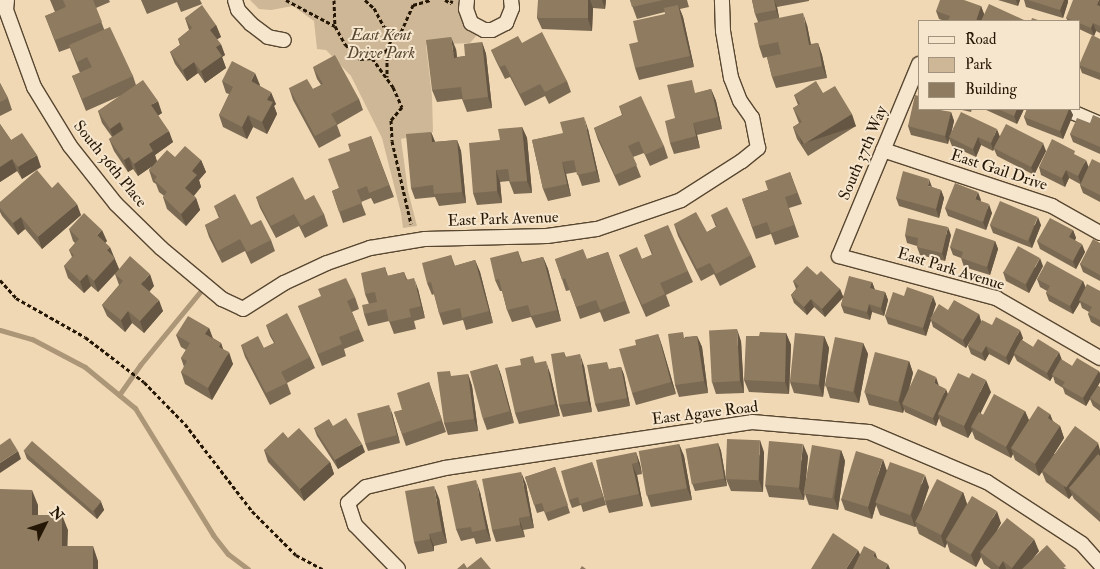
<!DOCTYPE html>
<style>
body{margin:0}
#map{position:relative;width:1100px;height:569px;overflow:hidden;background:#f1d8b4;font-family:"IM FELL Double Pica",serif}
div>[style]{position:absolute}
.green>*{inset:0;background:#ceb796}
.stream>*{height:5px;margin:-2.5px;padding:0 2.5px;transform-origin:2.5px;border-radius:2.5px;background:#ac9678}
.path>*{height:3px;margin-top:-1.5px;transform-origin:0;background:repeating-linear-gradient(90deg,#251705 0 4px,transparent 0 6.5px)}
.roads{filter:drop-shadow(1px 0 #584731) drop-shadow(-1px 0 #584731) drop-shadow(0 1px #584731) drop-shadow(0 -1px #584731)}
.minor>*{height:14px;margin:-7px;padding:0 7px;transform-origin:7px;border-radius:7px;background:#f6e6ce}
.wall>*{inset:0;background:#7b6a53}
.shaded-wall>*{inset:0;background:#645643;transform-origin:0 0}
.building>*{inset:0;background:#8f7b60;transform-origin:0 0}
span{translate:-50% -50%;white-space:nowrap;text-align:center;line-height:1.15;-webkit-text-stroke:4px #f6e6ce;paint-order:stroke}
.park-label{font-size:16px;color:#584730;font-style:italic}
.street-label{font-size:16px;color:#251705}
.legend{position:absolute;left:918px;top:20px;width:162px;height:90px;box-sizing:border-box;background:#f6e6ce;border:1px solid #a2937e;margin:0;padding:6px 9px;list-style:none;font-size:15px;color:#251705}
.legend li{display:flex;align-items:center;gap:10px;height:25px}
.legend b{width:25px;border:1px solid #a2937e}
.north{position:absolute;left:20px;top:499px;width:50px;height:50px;-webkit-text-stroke:4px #f6e6ce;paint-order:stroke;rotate:49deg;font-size:14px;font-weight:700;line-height:20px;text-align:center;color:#251705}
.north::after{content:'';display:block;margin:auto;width:18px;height:22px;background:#251705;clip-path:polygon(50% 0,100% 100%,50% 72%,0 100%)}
</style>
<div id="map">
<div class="green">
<i style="clip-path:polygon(250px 0,462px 0,459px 11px,466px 25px,477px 35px,470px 43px,426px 45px,432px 96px,433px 132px,401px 139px,408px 191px,417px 226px,403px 228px,401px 213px,382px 138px,351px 76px,326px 50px,317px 49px,314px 21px,293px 6px,271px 10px,259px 9px)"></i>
</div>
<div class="stream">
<i style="left:0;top:330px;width:33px;rotate:16deg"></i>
<i style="left:32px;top:339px;width:60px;rotate:27.8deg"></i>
<i style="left:85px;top:367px;width:65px;rotate:39.4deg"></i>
<i style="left:135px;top:408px;width:149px;rotate:58.4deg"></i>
<i style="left:213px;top:535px;width:24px;rotate:52deg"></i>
<i style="left:228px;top:554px;width:25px;rotate:37deg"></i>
<i style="left:119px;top:395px;width:37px;rotate:-55deg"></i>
<i style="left:140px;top:365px;width:102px;rotate:-50.6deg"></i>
</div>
<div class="path">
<i style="left:286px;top:0;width:55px;rotate:28deg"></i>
<i style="left:334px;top:0;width:26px;rotate:88deg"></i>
<i style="left:335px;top:26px;width:21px;rotate:61deg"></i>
<i style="left:345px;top:44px;width:21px;rotate:45deg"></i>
<i style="left:360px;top:59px;width:12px;rotate:-5deg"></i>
<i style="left:372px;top:58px;width:36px;rotate:54deg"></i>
<i style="left:393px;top:87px;width:22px;rotate:66deg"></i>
<i style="left:402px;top:107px;width:17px;rotate:130deg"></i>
<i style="left:391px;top:120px;width:21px;rotate:87deg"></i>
<i style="left:392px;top:141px;width:85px;rotate:77.1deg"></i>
<i style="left:365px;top:0;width:12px;rotate:42deg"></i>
<i style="left:374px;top:8px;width:21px;rotate:62deg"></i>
<i style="left:384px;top:27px;width:9px;rotate:18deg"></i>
<i style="left:393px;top:30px;width:5px;rotate:90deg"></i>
<i style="left:393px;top:35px;width:16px;rotate:112deg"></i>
<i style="left:445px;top:0;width:7px;rotate:27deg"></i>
<i style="left:451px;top:3px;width:3px;rotate:-72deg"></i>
<i style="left:393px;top:35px;width:9px;rotate:-21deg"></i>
<i style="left:401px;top:32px;width:30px;rotate:-66deg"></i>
<i style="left:413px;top:5px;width:18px;rotate:-16deg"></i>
<i style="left:372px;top:58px;width:17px;rotate:-28deg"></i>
<i style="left:387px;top:50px;width:27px;rotate:90deg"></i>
<i style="left:0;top:280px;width:24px;rotate:48deg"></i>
<i style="left:16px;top:298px;width:79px;rotate:29.5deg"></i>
<i style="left:85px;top:337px;width:74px;rotate:37.3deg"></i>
<i style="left:144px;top:382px;width:59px;rotate:45.7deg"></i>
<i style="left:185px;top:424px;width:110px;rotate:52.4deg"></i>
<i style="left:252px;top:511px;width:62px;rotate:45deg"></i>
<i style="left:296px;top:555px;width:30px;rotate:28deg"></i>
</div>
<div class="roads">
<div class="minor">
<i style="left:7px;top:0;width:10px;rotate:96deg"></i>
<i style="left:6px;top:10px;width:82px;rotate:70deg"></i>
<i style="left:34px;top:87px;width:69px;rotate:58.6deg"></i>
<i style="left:70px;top:146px;width:74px;rotate:51.6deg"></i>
<i style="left:116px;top:204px;width:63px;rotate:44.4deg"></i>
<i style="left:161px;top:248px;width:80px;rotate:39.9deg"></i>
<i style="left:222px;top:299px;width:23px;rotate:25deg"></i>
<i style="left:243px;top:309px;width:49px;rotate:-32.4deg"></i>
<i style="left:284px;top:283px;width:47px;rotate:-24.9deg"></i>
<i style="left:327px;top:263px;width:46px;rotate:-19.2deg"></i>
<i style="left:370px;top:248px;width:56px;rotate:-9.3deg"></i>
<i style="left:425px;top:239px;width:122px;rotate:-1.4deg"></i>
<i style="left:547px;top:236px;width:50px;rotate:-8deg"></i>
<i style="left:597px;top:229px;width:89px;rotate:-19deg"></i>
<i style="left:681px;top:200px;width:72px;rotate:-32.6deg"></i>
<i style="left:742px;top:161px;width:21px;rotate:-39deg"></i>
<i style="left:758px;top:148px;width:31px;rotate:-101deg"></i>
<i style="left:752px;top:118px;width:21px;rotate:-125deg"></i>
<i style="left:740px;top:101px;width:25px;rotate:-111deg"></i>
<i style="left:731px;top:78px;width:48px;rotate:-99.7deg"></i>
<i style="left:723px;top:31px;width:31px;rotate:-92deg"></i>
<i style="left:235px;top:0;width:10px;rotate:73deg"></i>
<i style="left:238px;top:10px;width:19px;rotate:47deg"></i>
<i style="left:251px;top:24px;width:21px;rotate:37deg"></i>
<i style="left:268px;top:37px;width:16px;rotate:11deg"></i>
<i style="left:467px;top:0;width:9px;rotate:96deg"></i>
<i style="left:466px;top:9px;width:15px;rotate:70deg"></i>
<i style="left:471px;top:23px;width:15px;rotate:28deg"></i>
<i style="left:484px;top:30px;width:8px"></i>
<i style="left:492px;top:30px;width:16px;rotate:-27deg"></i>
<i style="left:506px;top:23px;width:16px;rotate:-68deg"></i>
<i style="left:512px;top:8px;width:8px;rotate:-97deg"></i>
<i style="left:919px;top:64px;width:208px;rotate:112.6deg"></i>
<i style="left:839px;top:256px;width:163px;rotate:15deg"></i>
<i style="left:996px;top:298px;width:120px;rotate:30deg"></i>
<i style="left:1065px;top:109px;width:38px;rotate:23deg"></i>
<i style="left:883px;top:150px;width:178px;rotate:18.3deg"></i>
<i style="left:1052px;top:206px;width:55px;rotate:29.4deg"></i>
<i style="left:398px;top:569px;width:62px;rotate:-134.3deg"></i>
<i style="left:355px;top:525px;width:23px;rotate:-108deg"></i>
<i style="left:348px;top:503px;width:24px;rotate:-42deg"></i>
<i style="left:366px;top:487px;width:81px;rotate:-13.5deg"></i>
<i style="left:445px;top:468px;width:310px;rotate:-8.5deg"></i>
<i style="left:752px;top:422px;width:117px;rotate:4.9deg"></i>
<i style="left:869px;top:432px;width:128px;rotate:23deg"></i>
<i style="left:987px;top:482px;width:113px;rotate:33.1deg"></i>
<i style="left:1082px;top:544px;width:27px;rotate:48deg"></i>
</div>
</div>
<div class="wall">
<i style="clip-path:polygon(50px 0,109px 0,110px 2px,96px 8px,104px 29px,133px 76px,136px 85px,162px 113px,158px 115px,173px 142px,155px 155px,157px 161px,175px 157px,201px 160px,206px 172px,199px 180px,201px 187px,194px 196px,196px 198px,200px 210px,186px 226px,167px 209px,163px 197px,164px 196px,159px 192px,156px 184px,153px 182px,149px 170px,152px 166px,138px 176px,133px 169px,128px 172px,114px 151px,109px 139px,112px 137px,102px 123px,98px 111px,120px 96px,86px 111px,72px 76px,80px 73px,70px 48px,59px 52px,45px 16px,55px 12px)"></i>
<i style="clip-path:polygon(141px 0,200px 0,202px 4px,181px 12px,177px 2px,147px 14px)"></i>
<i style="clip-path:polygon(538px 0,606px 0,605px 9px,593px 8px,592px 31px,542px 29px,537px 18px)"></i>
<i style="clip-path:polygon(630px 0,687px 0,689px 7px,680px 9px,683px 17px,694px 67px,639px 80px,635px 68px,638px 42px,665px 14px,665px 12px,637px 19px)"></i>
<i style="clip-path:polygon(752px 0,809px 0,809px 1px,777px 7px,779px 18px,807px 25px,811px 44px,818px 43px,822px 55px,827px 78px,776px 88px,772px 77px,767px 57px,763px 58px,759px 46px,758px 22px,755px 14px)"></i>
<i style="clip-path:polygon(998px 0,1020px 0,1018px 6px)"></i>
<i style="clip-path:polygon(1024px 0,1068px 0,1068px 2px,1063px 18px,1026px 7px)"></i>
<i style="clip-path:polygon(1100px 0,1100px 33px,1096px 31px,1094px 36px,1079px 29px,1079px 21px,1068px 21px,1066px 18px)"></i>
<i style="clip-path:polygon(981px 6px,984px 14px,1025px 21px,945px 21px,939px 19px,936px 11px)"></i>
<i style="clip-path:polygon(185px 18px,216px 25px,221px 37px,217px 39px,225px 55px,222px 57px,226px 68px,205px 83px,198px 73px,187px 81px,175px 64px,170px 52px,180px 45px,178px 39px,189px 30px)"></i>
<i style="clip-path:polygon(1100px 39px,1100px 80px,1082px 73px,1079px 65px)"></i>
<i style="clip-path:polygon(482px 42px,486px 54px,492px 108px,467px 112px,462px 99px,437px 102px,432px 90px,456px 49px,457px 57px,465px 56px)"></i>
<i style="clip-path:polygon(522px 43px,567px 81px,571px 92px,549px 104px,545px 96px,525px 106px,510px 77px,505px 79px,496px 61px,491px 50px)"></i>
<i style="clip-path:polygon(313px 67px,359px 99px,363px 110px,337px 125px,341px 136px,319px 148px,293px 100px,289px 88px,313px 89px,321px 85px,317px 79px)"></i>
<i style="clip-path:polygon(222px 81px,260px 85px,259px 85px,276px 104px,274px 106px,277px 114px,267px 134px,253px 127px,247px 139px,223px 127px,219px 115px,229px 94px,226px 93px)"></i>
<i style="clip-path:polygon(0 83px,8px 98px,12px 110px,0 116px)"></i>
<i style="clip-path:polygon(711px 89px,716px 101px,722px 129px,697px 135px,700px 148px,674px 154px,670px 143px,675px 118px,697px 93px)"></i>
<i style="clip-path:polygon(823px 93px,856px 126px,808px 156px,797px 139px,793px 127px,799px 123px,793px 108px,798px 105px,794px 95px)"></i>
<i style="clip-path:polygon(619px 106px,664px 146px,668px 158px,650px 166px,644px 153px,633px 157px,641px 177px,619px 186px,598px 140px,594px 128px,622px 115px)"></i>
<i style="clip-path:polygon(919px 109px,951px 112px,954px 121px,951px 134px,1000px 136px,1046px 151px,1034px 175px,997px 156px,994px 149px,993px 151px,981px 145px,976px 157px,952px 146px,949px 139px,948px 144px,911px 135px,908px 126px)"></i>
<i style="clip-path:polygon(958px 109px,972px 109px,971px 112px)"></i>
<i style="clip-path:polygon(984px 109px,1024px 109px,1017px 124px)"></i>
<i style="clip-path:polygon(1027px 109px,1070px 109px,1073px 115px,1063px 139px,1027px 125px,1024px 117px)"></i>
<i style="clip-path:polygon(1100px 118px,1100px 154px,1073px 142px,1070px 134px)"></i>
<i style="clip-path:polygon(0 124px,11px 140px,41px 167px,22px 179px,17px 171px,0 182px)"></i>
<i style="clip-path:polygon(522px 127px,527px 138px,532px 193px,514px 194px,509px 181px,500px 182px,502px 203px,477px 205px,473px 193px,500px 140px)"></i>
<i style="clip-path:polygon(588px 129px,600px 182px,582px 186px,577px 172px,566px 174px,571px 196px,548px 201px,543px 189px,532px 140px)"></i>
<i style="clip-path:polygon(431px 132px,435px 142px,457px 140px,461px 151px,466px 203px,439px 206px,435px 197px,415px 199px,411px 188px)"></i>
<i style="clip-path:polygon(371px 136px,394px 197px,374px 204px,371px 198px,361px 202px,366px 215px,343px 223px,332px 191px,339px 188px,350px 151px)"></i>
<i style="clip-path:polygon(1077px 156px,1088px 167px,1100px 163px,1100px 202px,1083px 193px,1080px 185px,1080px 184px,1069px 178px,1065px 187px,1041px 175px,1039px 167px)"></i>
<i style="clip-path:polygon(790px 172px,802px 204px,789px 208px,799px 237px,775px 245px,771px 234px,756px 239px,742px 199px,768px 190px)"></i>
<i style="clip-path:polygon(932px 187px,941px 190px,944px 198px,939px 218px,899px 206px,896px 198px)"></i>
<i style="clip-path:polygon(52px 188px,81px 215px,42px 249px,25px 229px,18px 235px,2px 216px,0 212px,0 202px)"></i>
<i style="clip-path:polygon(256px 197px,305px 200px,324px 214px,328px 226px,305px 238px,299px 226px,276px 238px,260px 208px)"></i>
<i style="clip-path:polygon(981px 200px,980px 201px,992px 213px,986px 230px,948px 216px,945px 208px)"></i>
<i style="clip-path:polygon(214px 206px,251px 225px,271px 240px,275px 251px,251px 264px,245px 251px,222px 263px,209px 237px,205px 225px,219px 218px)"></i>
<i style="clip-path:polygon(711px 215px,751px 255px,756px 267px,720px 286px,714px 274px,701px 281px,678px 236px,674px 224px,707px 232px,716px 227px)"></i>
<i style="clip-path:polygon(990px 225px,1041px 225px,1032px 248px,993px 233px)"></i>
<i style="clip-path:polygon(69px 229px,107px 241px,105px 243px,113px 256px,119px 269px,154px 286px,149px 291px,163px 311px,144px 333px,132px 323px,125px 332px,107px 316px,102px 305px,119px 285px,115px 274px,98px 292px,91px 286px,84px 293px,68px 278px,64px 266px,72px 257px,69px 250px,75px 243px,73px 241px)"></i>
<i style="clip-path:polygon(1073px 230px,1076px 238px,1075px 240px,1085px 252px,1076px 269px,1040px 249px,1037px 241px)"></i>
<i style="clip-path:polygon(644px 235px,688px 271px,693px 282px,666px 295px,670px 306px,646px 317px,624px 267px,619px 255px,642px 259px,652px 255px)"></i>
<i style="clip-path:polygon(905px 235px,951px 235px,945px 261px,920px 255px,917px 247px,917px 246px,907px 243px)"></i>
<i style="clip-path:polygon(995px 241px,998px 249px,990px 275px,964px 267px,961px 258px,953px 255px,950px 247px)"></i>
<i style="clip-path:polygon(1100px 243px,1100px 281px,1083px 272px,1080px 264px)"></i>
<i style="clip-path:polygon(518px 251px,522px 262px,543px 257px,548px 269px,561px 321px,536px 328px,531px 317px,512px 322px,507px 310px,502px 291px,500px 291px,495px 280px)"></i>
<i style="clip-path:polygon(608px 252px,630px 313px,604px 322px,600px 312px,580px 319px,570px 290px,566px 291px,555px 259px,587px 259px)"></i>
<i style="clip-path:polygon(451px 255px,455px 266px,475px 260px,480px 272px,493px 323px,466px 330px,463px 320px,443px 325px,439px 313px,434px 294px,432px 295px,427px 283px)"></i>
<i style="clip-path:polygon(1043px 266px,1029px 293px,1006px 281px,1003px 272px)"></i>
<i style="clip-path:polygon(385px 267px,388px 276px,404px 272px,407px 279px,418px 289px,425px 318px,414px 321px,416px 329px,394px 334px,389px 321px,368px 326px,364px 314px,369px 304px,365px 294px)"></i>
<i style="clip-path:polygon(817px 275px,840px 289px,843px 296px,872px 282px,875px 290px,885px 292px,888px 300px,884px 316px,872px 312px,870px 320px,844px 313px,841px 305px,843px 298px,825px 317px,814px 307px,807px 315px,794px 303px,791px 295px,796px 289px,793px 281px)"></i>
<i style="clip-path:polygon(1037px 279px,1083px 281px,1086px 288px,1100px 291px,1100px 327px,1091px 322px,1088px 314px,1089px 312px,1082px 308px,1080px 302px,1073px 314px,1049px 301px,1046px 293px,1047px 291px,1040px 287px)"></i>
<i style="clip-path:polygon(904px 296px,936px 304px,931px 317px,948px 310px,979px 314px,981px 321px,1023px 338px,1022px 340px,1033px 347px,1062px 360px,1072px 366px,1099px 371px,1100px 374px,1100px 382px,1098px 386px,1100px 387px,1100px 411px,1093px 406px,1090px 399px,1086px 406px,1065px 394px,1063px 388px,1055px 383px,1053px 376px,1050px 381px,1017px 361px,1014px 355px,1009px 365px,989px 354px,985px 361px,971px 354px,968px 346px,972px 338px,966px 348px,933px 327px,931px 320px,926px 336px,888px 324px,885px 316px)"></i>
<i style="clip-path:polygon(355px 297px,359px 309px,352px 312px,364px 341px,344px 349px,346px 356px,322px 366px,298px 306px)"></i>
<i style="clip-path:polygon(266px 325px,310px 357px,315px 368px,287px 383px,291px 394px,270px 405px,245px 357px,241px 345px,264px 348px,274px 343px,270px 336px)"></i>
<i style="clip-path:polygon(209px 328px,213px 338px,221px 343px,223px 349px,233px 364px,212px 400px,185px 384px,181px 372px,184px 367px,181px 358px,186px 350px,181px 347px,176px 335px)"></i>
<i style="clip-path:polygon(786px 333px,791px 345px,789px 394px,749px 392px,744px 380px,759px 336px)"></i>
<i style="clip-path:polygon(658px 334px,662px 346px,676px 394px,636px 405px,632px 393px)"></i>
<i style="clip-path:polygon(697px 336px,702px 347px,708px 393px,679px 397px,675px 385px,685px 337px)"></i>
<i style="clip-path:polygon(824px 336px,829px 348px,823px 397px,794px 393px,790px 382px)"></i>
<i style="clip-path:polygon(741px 341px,744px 393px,716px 394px,712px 382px)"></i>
<i style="clip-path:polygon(863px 343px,868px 354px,859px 403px,830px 398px,826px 386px)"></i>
<i style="clip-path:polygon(564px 352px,566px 357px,584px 366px,592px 412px,563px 417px,559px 405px)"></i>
<i style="clip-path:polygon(909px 361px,913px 373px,909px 389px,948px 394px,991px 392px,980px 413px,983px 415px,1025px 411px,1029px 420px,1050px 414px,1053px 421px,1060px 426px,1064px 438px,1054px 454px,1100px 450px,1100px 522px,1074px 499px,1072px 495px,1069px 499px,1046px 482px,1042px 472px,1039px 476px,1015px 460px,1013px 454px,1011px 458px,975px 439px,972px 431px,968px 438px,942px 426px,939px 418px,936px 426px,905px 412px,904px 409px,903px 413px,869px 405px,865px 393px)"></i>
<i style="clip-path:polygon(536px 363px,550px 373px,560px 416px,519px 424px,515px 413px)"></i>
<i style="clip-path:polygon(497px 364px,501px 375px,514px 423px,487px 430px,483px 419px)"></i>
<i style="clip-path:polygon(621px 367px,624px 375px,630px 406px,598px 412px,595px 404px,610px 369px)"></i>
<i style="clip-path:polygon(468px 374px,472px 386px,478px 431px,448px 435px,444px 423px)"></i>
<i style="clip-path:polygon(429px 382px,446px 432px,406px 446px,394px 412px,402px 410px)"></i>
<i style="clip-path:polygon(392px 413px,400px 443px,368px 451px,365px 443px)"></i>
<i style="clip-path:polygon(333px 426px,365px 452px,338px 469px,317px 436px,314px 428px)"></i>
<i style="clip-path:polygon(288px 438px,330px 462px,334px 474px,304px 501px,268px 462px,264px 450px)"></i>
<i style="clip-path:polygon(718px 443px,721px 451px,727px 486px,695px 491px,692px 483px)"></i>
<i style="clip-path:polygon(679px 444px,684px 456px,692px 500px,651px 507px,647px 495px)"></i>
<i style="clip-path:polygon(841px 450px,845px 461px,838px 510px,809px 505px,805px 494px)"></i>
<i style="clip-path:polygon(24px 451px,101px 502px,104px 510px,97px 519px,27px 459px)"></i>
<i style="clip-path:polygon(636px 452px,640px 464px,642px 474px,637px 475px,643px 506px,609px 513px,605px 501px)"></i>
<i style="clip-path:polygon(764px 452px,763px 492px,731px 491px,726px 479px)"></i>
<i style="clip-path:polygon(808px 456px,804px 500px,769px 497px,765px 485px)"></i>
<i style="clip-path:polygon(592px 462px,606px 505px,583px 512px,581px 505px,572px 508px,569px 500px)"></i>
<i style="clip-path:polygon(555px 467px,570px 513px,548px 521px,544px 511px,537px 513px,525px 477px)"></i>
<i style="clip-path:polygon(887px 470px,929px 487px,922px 509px,963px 492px,967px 504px,1001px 523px,997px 531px,1039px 551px,1032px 559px,1067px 569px,991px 569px,984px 564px,981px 557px,976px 567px,950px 552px,947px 543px,945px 548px,919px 534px,916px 526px,915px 527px,880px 515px,876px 505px,872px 519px,845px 510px,841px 499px)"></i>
<i style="clip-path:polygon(526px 484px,534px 528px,523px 530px,525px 537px,496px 542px,492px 530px)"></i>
<i style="clip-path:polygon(480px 492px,491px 541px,476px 544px,474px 538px,461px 541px,456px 529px)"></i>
<i style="clip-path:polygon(439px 498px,447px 543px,434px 546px,434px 551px,418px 554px,414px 542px)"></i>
</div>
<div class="shaded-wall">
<i style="clip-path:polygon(588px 0,590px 0,593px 8px,592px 31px,588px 19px)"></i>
<i style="clip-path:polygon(602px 0,606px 0,605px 9px)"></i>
<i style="clip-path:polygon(774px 0,777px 7px,780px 22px,776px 10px)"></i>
<i style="clip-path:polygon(1016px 0,1020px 0,1018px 6px)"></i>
<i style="clip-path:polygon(1064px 0,1068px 0,1068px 2px,1063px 18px,1060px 10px)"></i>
<i style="clip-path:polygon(1099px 0,1100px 0,1100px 13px,1097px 5px)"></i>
<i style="clip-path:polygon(678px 5px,683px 17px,694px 67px,690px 56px)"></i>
<i style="clip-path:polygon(981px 6px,984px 14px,982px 21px,976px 21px)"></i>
<i style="clip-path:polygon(803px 13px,807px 25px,813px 57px,809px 45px)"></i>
<i style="clip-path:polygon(1093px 23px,1096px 31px,1094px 36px,1091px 28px)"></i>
<i style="clip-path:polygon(216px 25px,221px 37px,214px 41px,210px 30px)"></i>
<i style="clip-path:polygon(451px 37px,456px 49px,458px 70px,454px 58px)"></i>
<i style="clip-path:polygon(482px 42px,486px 54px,492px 108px,488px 97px)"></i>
<i style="clip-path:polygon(818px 43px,822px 55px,827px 78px,822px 66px)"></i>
<i style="clip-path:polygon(221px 44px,225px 55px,222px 57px,226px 68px,205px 83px,201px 71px,216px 47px)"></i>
<i style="clip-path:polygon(194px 62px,198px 73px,187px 81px,183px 70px)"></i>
<i style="clip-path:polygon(255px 73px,260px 85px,255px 93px,251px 81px)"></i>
<i style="clip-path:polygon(711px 89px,716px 101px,722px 129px,718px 117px)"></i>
<i style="clip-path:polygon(271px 92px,276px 104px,274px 106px,277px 114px,267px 134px,262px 122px,267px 100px)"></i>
<i style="clip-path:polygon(158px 101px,162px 113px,156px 117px,151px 105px)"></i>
<i style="clip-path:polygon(1017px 109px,1024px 109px,1017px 124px,1014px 116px)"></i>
<i style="clip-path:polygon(1069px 109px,1070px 109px,1073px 115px,1063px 139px,1060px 131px)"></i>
<i style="clip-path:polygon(951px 112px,954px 121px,950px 138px,949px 137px,949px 139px,948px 144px,945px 136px)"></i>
<i style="left:852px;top:114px;width:13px;height:57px;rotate:72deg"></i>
<i style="clip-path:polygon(248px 115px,253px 127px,247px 139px,242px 127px)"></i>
<i style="clip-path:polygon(584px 117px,588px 129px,600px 182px,596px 171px)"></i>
<i style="clip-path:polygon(120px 122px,124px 134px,114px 140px,110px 129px)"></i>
<i style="clip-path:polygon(693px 123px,697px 135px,700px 148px,696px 136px)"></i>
<i style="clip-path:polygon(522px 127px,527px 138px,532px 193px,527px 181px)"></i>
<i style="clip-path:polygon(997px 129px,1000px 137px,994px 148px,993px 151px,991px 143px)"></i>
<i style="clip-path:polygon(169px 131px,173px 142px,155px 155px,157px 163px,138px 176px,134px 164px,149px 144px)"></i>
<i style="clip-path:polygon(431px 132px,436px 144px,432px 142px)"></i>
<i style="clip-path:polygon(978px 137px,981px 145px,976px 157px,973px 149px)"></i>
<i style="clip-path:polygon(457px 140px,461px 151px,466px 203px,462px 192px)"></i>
<i style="clip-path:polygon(1043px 143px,1046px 151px,1034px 175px,1031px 167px)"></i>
<i style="clip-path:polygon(37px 155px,41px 167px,22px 179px,18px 167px)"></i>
<i style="clip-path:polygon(129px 157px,133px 169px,128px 172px,124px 160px)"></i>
<i style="clip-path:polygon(12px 159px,17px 171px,0 182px,0 167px)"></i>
<i style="clip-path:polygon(201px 160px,206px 172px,199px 180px,201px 187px,190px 200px,185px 188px,192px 171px)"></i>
<i style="clip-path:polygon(1086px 160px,1089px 168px,1081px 184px,1078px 176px)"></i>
<i style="clip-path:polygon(562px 162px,566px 174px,571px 196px,567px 184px)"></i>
<i style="clip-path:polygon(496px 170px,500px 182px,502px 203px,497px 191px)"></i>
<i style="clip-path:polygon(1066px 170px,1069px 178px,1065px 187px,1062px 178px)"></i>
<i style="clip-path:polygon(929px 179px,932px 187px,928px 186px)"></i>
<i style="clip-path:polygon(941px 190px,944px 198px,939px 218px,936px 209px)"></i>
<i style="clip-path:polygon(978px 192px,981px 200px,978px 207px,975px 199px)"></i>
<i style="clip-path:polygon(196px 198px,200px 210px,186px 226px,181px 214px)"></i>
<i style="clip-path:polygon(77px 204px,81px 215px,42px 249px,38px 237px)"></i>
<i style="clip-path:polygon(989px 204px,992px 213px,986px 230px,983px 222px)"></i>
<i style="clip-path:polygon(21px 217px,25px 229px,18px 235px,13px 223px)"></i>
<i style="clip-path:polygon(1038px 217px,1041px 225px,1032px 248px,1029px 240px)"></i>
<i style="clip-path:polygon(948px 227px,951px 235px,945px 261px,942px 253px)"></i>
<i style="clip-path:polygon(102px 230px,107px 241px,101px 247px,97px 235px)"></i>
<i style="clip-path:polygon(1073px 230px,1076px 238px,1072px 245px,1069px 237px)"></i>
<i style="clip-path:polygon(995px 241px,998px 249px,990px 275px,987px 267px)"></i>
<i style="clip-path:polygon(1082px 244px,1085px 252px,1076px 269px,1073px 261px)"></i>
<i style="clip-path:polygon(110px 247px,119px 269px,98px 292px,94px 281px,107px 250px)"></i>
<i style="clip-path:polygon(543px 257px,548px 269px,561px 321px,557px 310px)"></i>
<i style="clip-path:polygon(1040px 258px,1043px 266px,1029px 293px,1026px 285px)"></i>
<i style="clip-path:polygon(475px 260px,480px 272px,493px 323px,489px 311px)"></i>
<i style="clip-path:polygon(87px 274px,91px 286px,84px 293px,80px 281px)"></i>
<i style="clip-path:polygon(150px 274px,154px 286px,146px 296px,141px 284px)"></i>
<i style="clip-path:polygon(414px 278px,418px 289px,425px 318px,421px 306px)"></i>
<i style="clip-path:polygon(1083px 281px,1086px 290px,1079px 300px,1080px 302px,1073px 314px,1070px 306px)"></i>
<i style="clip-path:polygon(872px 282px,875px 290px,870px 288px)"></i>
<i style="clip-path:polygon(840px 289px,843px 297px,825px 317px,822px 309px)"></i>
<i style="clip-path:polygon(885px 292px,888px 300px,884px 316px,881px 308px)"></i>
<i style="clip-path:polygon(933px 296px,936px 304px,926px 336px,923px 328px)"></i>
<i style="clip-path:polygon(811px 299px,814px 307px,807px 315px,804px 307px)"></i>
<i style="clip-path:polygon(159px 300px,163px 311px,144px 333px,140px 321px)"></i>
<i style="clip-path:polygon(869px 304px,872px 312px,870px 320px,867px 312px)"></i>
<i style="clip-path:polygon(128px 311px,132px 323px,125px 332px,121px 320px)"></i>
<i style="clip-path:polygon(979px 314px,981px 322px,966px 348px,963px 340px)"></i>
<i style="clip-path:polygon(209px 328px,213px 340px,205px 334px)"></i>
<i style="clip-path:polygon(737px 329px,741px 341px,744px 393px,740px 381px)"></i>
<i style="clip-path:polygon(1020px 330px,1023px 338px,1015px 353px,1014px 353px,1014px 355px,1009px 365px,1006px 357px)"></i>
<i style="clip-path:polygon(786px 333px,791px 345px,789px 394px,785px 382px)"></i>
<i style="clip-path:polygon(658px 334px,662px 346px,676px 394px,671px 382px)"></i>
<i style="clip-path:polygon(697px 336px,702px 347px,708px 393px,704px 381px)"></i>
<i style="clip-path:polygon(824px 336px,829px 348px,823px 397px,819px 385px)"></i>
<i style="clip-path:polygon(221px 343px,225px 355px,219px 347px)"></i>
<i style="clip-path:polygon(863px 343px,868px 354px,859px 403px,854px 392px)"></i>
<i style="clip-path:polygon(986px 346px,989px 354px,985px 361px,982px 353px)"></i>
<i style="clip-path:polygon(229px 352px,233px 364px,212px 400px,208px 388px)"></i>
<i style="clip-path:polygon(1059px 352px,1062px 360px,1052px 375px,1053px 376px,1050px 381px,1047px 373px)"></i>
<i style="clip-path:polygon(580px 354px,584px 366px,592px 412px,588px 401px)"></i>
<i style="clip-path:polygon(546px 361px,550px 373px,560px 416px,555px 404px)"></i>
<i style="clip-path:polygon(909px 361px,913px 373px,905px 405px,902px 404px,904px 409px,903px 413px,899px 401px)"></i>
<i style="clip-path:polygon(497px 364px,501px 375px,514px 423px,510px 411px)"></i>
<i style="clip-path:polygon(621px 367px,624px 375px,630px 406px,627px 398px)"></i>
<i style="clip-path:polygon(1099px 371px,1100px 374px,1100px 382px,1091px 398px,1090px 398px,1090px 399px,1086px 406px,1083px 398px)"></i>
<i style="clip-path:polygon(468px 374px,472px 386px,478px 431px,474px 419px)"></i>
<i style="clip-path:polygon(936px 377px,939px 386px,934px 383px)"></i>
<i style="clip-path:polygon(986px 380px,991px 392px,973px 429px,971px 427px,972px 431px,968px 438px,964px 426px)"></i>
<i style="clip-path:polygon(946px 389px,949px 397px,938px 414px,939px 418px,936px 426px,933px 418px)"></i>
<i style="clip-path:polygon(389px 405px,392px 413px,400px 443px,397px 435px)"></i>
<i style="clip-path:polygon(1025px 411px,1030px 423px,1011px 448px,1013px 454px,1011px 458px,1006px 447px)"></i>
<i style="clip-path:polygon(1050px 414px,1054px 426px,1048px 418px)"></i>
<i style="clip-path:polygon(1060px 426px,1064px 438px,1043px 471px,1042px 470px,1042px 472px,1039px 476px,1035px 464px)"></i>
<i style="clip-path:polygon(760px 440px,764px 452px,763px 492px,759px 480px)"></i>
<i style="clip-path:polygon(718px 443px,721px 451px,727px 486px,724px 478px)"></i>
<i style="clip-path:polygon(1098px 443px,1100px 450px,1100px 458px,1069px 488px,1072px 495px,1069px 499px,1064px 487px)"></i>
<i style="clip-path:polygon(362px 444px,365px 452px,338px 469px,335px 460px)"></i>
<i style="clip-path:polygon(679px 444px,684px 456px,692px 500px,687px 488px)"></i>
<i style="clip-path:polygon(803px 444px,808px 456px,804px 500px,799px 488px)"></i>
<i style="clip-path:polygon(841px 450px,845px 461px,838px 510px,834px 498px)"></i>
<i style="clip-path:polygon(18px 451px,21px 459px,0 473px,0 463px)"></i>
<i style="clip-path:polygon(636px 452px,640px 464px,642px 474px,638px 462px)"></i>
<i style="clip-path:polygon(883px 459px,887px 471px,876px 503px,876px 505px,872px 519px,868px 507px)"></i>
<i style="clip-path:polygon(330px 462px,334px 474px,304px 501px,300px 489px)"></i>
<i style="clip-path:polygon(592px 462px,595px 470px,606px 505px,603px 497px)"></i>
<i style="clip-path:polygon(632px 464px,637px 475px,643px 506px,639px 494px)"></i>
<i style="clip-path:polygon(521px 472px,526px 484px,534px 528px,530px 516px)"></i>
<i style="clip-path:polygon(925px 475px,929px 487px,917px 523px,915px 522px,916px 526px,915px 527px,911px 515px)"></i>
<i style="clip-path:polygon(476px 480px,480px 492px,491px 541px,486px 529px)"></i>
<i style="clip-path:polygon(434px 486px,439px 498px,447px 543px,442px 531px)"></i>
<i style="clip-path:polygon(32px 490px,38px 505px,38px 530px,32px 515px)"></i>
<i style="clip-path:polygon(963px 492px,967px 504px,946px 540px,947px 543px,945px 548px,941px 536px)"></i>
<i style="clip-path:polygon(101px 502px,104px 510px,97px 519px,94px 511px)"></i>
<i style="clip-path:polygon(997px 511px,1001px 523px,983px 554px,980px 552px,981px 557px,976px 567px,971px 555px)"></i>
<i style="clip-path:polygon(62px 515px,68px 530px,67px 561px,62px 546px)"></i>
<i style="clip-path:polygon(519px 518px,523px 530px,525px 537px,520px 525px)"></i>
<i style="clip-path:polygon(429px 534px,434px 546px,434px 551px,430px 539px)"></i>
<i style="clip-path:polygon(1034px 539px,1039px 551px,1025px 569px,1012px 569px,1012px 568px)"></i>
<i style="clip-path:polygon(93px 546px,98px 561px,98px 569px,93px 569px)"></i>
<i style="clip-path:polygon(858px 550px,863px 561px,858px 569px,846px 569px)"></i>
<i style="clip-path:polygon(875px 552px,879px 563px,873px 556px)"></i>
<i style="clip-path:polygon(1003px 561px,1006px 569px,999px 569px,999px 567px)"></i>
<i style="clip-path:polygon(888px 564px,890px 569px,885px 569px)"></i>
</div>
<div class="building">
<i style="clip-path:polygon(63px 0,93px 0,102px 22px,55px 40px,45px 16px,66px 7px)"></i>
<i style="left:538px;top:0;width:50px;height:18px"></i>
<i style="clip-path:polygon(630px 0,663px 0,632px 7px)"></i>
<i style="clip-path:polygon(752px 0,774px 0,776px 10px,755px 14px)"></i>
<i style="clip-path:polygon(940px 0,964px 0,981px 6px,976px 21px,948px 21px,950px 16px,936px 11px)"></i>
<i style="clip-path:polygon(1028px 0,1064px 0,1060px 10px)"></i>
<i style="clip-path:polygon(1073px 0,1099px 0,1097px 5px,1100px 6px,1100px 26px,1093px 23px,1091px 28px,1079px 23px,1079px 21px,1075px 21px,1066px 18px)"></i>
<i style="clip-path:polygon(989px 4px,1024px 20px,1023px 21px,981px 21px)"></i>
<i style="clip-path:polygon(202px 5px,216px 25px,210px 30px,221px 44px,216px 47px,222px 56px,201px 71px,194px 62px,183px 70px,170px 52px,181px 44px,178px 39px,192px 28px,185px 18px)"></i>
<i style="clip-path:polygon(678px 5px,690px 56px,635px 68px,629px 44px,638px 42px,633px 21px,665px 14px,664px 8px)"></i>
<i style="clip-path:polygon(803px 13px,809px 45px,818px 43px,822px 66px,772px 77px,767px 57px,781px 54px,778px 42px,759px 46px,754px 23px)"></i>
<i style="clip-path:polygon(1032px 18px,1041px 21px,1031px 21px)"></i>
<i style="clip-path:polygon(110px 27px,133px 76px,82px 99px,72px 76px,92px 67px,87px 57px,77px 62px,69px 45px)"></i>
<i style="clip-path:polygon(542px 32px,567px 81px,545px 92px,540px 84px,520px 94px,505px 65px,500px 67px,491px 50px,518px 36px,522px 43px)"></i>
<i style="clip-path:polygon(1092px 35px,1100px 39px,1100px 73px,1079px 65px)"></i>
<i style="clip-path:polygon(451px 37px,454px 58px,465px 56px,464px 44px,482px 42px,488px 97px,463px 100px,461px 87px,432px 90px,426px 40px)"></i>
<i style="clip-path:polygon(335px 55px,359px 99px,331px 114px,337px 124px,315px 136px,289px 88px,307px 79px,313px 89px,323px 84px,313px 67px)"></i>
<i style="clip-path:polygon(232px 61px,255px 73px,251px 81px,271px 92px,267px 100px,273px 102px,262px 122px,248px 115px,242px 127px,219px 115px,233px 87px,222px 81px)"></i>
<i style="clip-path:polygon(143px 80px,158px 101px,151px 105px,169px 131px,149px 144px,153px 151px,134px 164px,129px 157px,124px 160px,109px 139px,124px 129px,120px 122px,110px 129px,98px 111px)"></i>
<i style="clip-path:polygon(692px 80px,695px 93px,711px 89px,718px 117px,693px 123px,696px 136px,670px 143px,665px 121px,675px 118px,667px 85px)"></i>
<i style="clip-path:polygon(816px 81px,823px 93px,835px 86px,852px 114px,804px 144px,793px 127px,802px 122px,793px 108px,800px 104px,794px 95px)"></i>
<i style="clip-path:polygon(0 83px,8px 98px,0 102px)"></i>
<i style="clip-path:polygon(915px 95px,919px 96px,919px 109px,935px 109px,951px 112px,945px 136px,908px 126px)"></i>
<i style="clip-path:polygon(641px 96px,664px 146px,645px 155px,639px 141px,628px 146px,637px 165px,615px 175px,594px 128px,623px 115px,619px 106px)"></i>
<i style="clip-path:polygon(998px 109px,1017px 109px,1014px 116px)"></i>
<i style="clip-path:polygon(1027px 109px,1069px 109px,1060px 131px,1024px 117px)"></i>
<i style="clip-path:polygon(961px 112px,997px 129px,991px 143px,978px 137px,973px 149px,949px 137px)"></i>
<i style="clip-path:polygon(1093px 115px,1100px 118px,1100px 147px,1070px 134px,1077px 118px,1090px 123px)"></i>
<i style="clip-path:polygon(584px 117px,596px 171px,577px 175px,574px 160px,562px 162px,567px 184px,543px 189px,532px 140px,563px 133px,560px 122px)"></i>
<i style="clip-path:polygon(0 124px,11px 140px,22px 133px,37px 155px,18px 167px,12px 159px,0 167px)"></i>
<i style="left:1006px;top:124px;width:42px;height:27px;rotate:27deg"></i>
<i style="clip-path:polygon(522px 127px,527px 181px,510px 182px,508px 169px,496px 170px,497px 191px,473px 193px,469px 143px,500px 140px,498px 129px)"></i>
<i style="clip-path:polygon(431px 132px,432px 142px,457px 140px,462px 192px,434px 194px,433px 185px,411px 188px,406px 134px)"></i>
<i style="clip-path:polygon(371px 136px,389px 185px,369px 193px,367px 186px,357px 190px,362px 203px,339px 212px,332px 191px,339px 188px,328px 159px,350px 151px,348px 144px)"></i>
<i style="clip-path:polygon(1052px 139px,1075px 151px,1074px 154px,1086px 160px,1078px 176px,1066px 170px,1062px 178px,1039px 167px)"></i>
<i style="clip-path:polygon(185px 146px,201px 160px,192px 171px,197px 175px,185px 188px,196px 198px,181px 214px,163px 197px,167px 192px,154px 180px,157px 177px,149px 170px,167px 150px,175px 157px)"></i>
<i style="clip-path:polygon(1092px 159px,1100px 163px,1100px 195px,1080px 185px)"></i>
<i style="clip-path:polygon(37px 170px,52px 188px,58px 182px,77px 204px,38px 237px,21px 217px,13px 223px,0 208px,0 202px)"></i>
<i style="clip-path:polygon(903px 171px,929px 179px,928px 186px,941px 190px,936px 209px,896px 198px)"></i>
<i style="clip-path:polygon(790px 172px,797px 193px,785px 197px,794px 225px,771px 233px,767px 222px,752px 227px,742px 199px,768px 190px,765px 181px)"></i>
<i style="clip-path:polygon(293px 177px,305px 200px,314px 195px,324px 214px,301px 226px,294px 214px,271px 226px,256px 197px)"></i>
<i style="clip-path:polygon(955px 183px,978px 192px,975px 199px,989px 204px,983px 222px,945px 208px)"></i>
<i style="clip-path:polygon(235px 194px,251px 225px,261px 220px,271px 240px,247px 252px,240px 239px,218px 251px,205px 225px,220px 217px,214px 206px)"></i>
<i style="left:1000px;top:201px;width:41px;height:26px;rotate:23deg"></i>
<i style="clip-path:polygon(727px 207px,751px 255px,716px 274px,710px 263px,697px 269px,674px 224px,696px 212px,707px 232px,717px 226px,711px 215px)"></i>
<i style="clip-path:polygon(84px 213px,102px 230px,97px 235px,110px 247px,107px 250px,115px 258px,94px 281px,87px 274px,80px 281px,64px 266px,74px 255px,69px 250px,79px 239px,69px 229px)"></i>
<i style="clip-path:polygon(908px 218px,948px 227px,942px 253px,917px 247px,918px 238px,905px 235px)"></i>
<i style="clip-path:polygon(1050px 218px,1073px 230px,1069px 237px,1082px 244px,1073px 261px,1037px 241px)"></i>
<i style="clip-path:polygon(668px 225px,688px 271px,660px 283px,665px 294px,642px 305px,619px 255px,637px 247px,642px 259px,653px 254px,644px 235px)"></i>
<i style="clip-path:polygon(956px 228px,995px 241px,987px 267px,961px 258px,963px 252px,950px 247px)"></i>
<i style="clip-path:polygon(1093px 239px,1100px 243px,1100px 275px,1080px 264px)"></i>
<i style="left:1018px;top:246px;width:25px;height:30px;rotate:29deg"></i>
<i style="clip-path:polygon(583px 249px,587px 259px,608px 252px,625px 301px,600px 310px,596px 300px,576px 307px,565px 278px,562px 280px,555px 259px)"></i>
<i style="clip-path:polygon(518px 251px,521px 263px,543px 257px,557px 310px,531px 316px,528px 305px,507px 310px,499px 279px,495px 280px,490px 258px)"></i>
<i style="clip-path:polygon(451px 255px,454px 266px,475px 260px,489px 311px,462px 318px,460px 308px,439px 313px,431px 282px,427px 283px,422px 263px)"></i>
<i style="clip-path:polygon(130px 256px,150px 274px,141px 284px,159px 300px,140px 321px,128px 311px,121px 320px,102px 305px,123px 281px,115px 274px)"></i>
<i style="clip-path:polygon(1047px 261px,1083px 281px,1070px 306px,1046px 293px,1050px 286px,1037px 279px)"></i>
<i style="clip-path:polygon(807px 266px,817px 275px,821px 271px,840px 289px,822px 309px,811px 299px,804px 307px,791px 295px,799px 286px,793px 281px)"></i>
<i style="clip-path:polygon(385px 267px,387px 276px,404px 272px,406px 280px,414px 278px,421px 306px,409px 309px,411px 317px,389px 322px,386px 309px,364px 314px,362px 305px,377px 302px,375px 292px,365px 294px,361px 273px)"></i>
<i style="clip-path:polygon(849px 276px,872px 282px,870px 288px,885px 292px,881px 308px,869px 304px,867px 312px,841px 305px)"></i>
<i style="clip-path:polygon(346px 278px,355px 297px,347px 301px,359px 329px,339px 337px,342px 344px,318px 354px,298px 306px,321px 296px,318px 289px)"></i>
<i style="clip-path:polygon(1087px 284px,1100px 291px,1100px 320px,1088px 314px,1092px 307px,1079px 300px)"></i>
<i style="clip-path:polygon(907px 287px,933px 296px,923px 328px,885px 316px,893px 292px,904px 296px)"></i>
<i style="clip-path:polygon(954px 300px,979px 314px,963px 340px,930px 319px,939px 304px,948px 310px)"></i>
<i style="clip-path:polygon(287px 313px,310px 357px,281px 372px,287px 383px,266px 393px,241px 345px,258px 336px,264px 348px,275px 343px,266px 325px)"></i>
<i style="clip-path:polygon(188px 316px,209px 328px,205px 334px,221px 343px,219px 347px,229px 352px,208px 388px,181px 372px,187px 361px,181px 358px,190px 343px,176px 335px)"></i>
<i style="clip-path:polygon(996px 317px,1020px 330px,1006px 357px,986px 346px,982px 353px,968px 346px,982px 320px,992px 325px)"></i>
<i style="left:737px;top:329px;width:52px;height:28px;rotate:87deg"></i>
<i style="clip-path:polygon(683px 332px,684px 338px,697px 336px,704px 381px,675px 385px,668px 334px)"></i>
<i style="clip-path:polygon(760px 332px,786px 333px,785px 382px,744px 380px,746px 336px,759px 336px)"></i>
<i style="left:795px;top:333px;width:29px;height:49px;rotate:6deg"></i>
<i style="clip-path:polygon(658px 334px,671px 382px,632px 393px,619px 349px,636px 345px,635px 340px)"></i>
<i style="left:835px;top:337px;width:29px;height:50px;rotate:12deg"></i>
<i style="clip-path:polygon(1038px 339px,1059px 352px,1047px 373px,1014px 353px,1021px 340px,1033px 347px)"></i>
<i style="clip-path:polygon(564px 352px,565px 357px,580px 354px,588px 401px,559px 405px,551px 354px)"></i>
<i style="left:875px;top:352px;width:35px;height:42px;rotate:15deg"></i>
<i style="clip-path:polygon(533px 356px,535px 363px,546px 361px,555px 404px,515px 413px,505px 368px,521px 365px,520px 359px)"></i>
<i style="clip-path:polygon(1077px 358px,1099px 371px,1083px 398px,1062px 386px,1065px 382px,1052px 375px,1061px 359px,1072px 366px)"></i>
<i style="clip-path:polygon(607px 362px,609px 369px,621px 367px,627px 398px,595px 404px,587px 365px)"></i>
<i style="left:497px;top:364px;width:49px;height:28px;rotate:75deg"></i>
<i style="clip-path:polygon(918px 369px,936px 377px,934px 383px,946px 389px,933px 418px,902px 404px)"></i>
<i style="clip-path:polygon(450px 371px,451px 376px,468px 374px,474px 419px,444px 423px,437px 372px)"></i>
<i style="clip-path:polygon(958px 373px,969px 378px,972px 373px,986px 380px,964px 426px,938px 414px)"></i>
<i style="clip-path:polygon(429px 382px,442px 420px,402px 434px,394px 412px,402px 410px,397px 393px)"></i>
<i style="clip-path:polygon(1098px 386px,1100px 387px,1100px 405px,1090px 398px)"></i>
<i style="clip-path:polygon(994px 394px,1025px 411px,1006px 447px,971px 427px,979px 412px,983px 415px)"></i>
<i style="left:389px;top:405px;width:31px;height:33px;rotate:75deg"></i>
<i style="clip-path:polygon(1038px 406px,1050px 414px,1048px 418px,1060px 426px,1035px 464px,1011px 448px)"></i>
<i style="clip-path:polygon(346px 418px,362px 444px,335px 460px,314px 428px,329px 419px,333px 426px)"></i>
<i style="left:1075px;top:426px;width:29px;height:55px;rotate:36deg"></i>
<i style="clip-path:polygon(299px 428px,330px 462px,300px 489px,264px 450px,283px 432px,288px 438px)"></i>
<i style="clip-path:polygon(10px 438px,18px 451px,0 463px,0 445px)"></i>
<i style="left:727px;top:439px;width:33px;height:40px;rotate:2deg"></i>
<i style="left:32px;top:441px;width:92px;height:13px;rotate:41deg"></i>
<i style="left:769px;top:441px;width:34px;height:44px;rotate:5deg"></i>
<i style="left:718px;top:443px;width:36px;height:33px;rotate:80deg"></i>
<i style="left:679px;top:444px;width:45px;height:41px;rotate:80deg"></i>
<i style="left:812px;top:445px;width:29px;height:49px;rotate:10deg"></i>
<i style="left:856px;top:451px;width:28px;height:50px;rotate:17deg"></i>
<i style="clip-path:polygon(636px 452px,638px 462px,632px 464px,639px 494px,605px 501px,596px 460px)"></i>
<i style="clip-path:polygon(1098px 454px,1100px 456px,1100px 514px,1069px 488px)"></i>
<i style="clip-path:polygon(592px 462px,603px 497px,580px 504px,578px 497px,569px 500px,561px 471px)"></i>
<i style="left:890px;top:462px;width:37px;height:43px;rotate:20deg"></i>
<i style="clip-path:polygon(555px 467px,568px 505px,545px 513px,542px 503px,534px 505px,525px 477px)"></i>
<i style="clip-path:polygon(521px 472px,530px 516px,519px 518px,520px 525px,492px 530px,482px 479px)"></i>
<i style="left:937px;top:479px;width:29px;height:48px;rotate:27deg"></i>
<i style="clip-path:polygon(476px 480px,486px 529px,472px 532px,471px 527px,456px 529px,447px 486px)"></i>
<i style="clip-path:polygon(434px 486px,442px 531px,429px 534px,430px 539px,414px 542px,405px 491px)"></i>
<i style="clip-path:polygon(0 489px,32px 490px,32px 515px,62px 515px,62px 546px,93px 546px,93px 569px,0 569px)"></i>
<i style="left:972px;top:496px;width:29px;height:51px;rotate:31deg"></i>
<i style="clip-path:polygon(1007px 518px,1034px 539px,1012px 568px,1003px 561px,999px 567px,980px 552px)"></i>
<i style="clip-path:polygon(833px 533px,858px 550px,846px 569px,811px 569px)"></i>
<i style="clip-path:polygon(1047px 545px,1066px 566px,1062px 569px,1022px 569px)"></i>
<i style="clip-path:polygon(864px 546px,875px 552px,873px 556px,888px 564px,885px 569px,853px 569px)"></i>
<i style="clip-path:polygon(481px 557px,491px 569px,457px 569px,464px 563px,467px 568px)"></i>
<i style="clip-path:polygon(582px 566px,586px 569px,580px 569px)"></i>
</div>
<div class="park-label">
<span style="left:381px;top:44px">East Kent<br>Drive Park</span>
</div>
<div class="street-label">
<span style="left:863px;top:153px;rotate:-67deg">South 37th Way</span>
<span style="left:110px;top:164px;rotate:51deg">South 36th Place</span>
<span style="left:999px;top:170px;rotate:18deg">East Gail Drive</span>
<span style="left:503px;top:219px;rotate:-2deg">East Park Avenue</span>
<span style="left:951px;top:269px;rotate:17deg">East Park Avenue</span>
<span style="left:705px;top:413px;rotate:-7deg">East Agave Road</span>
</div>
<ul class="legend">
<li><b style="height:6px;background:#f6e6ce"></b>Road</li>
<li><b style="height:14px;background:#ceb796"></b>Park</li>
<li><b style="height:14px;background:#8f7b60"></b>Building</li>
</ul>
<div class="north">N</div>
</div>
